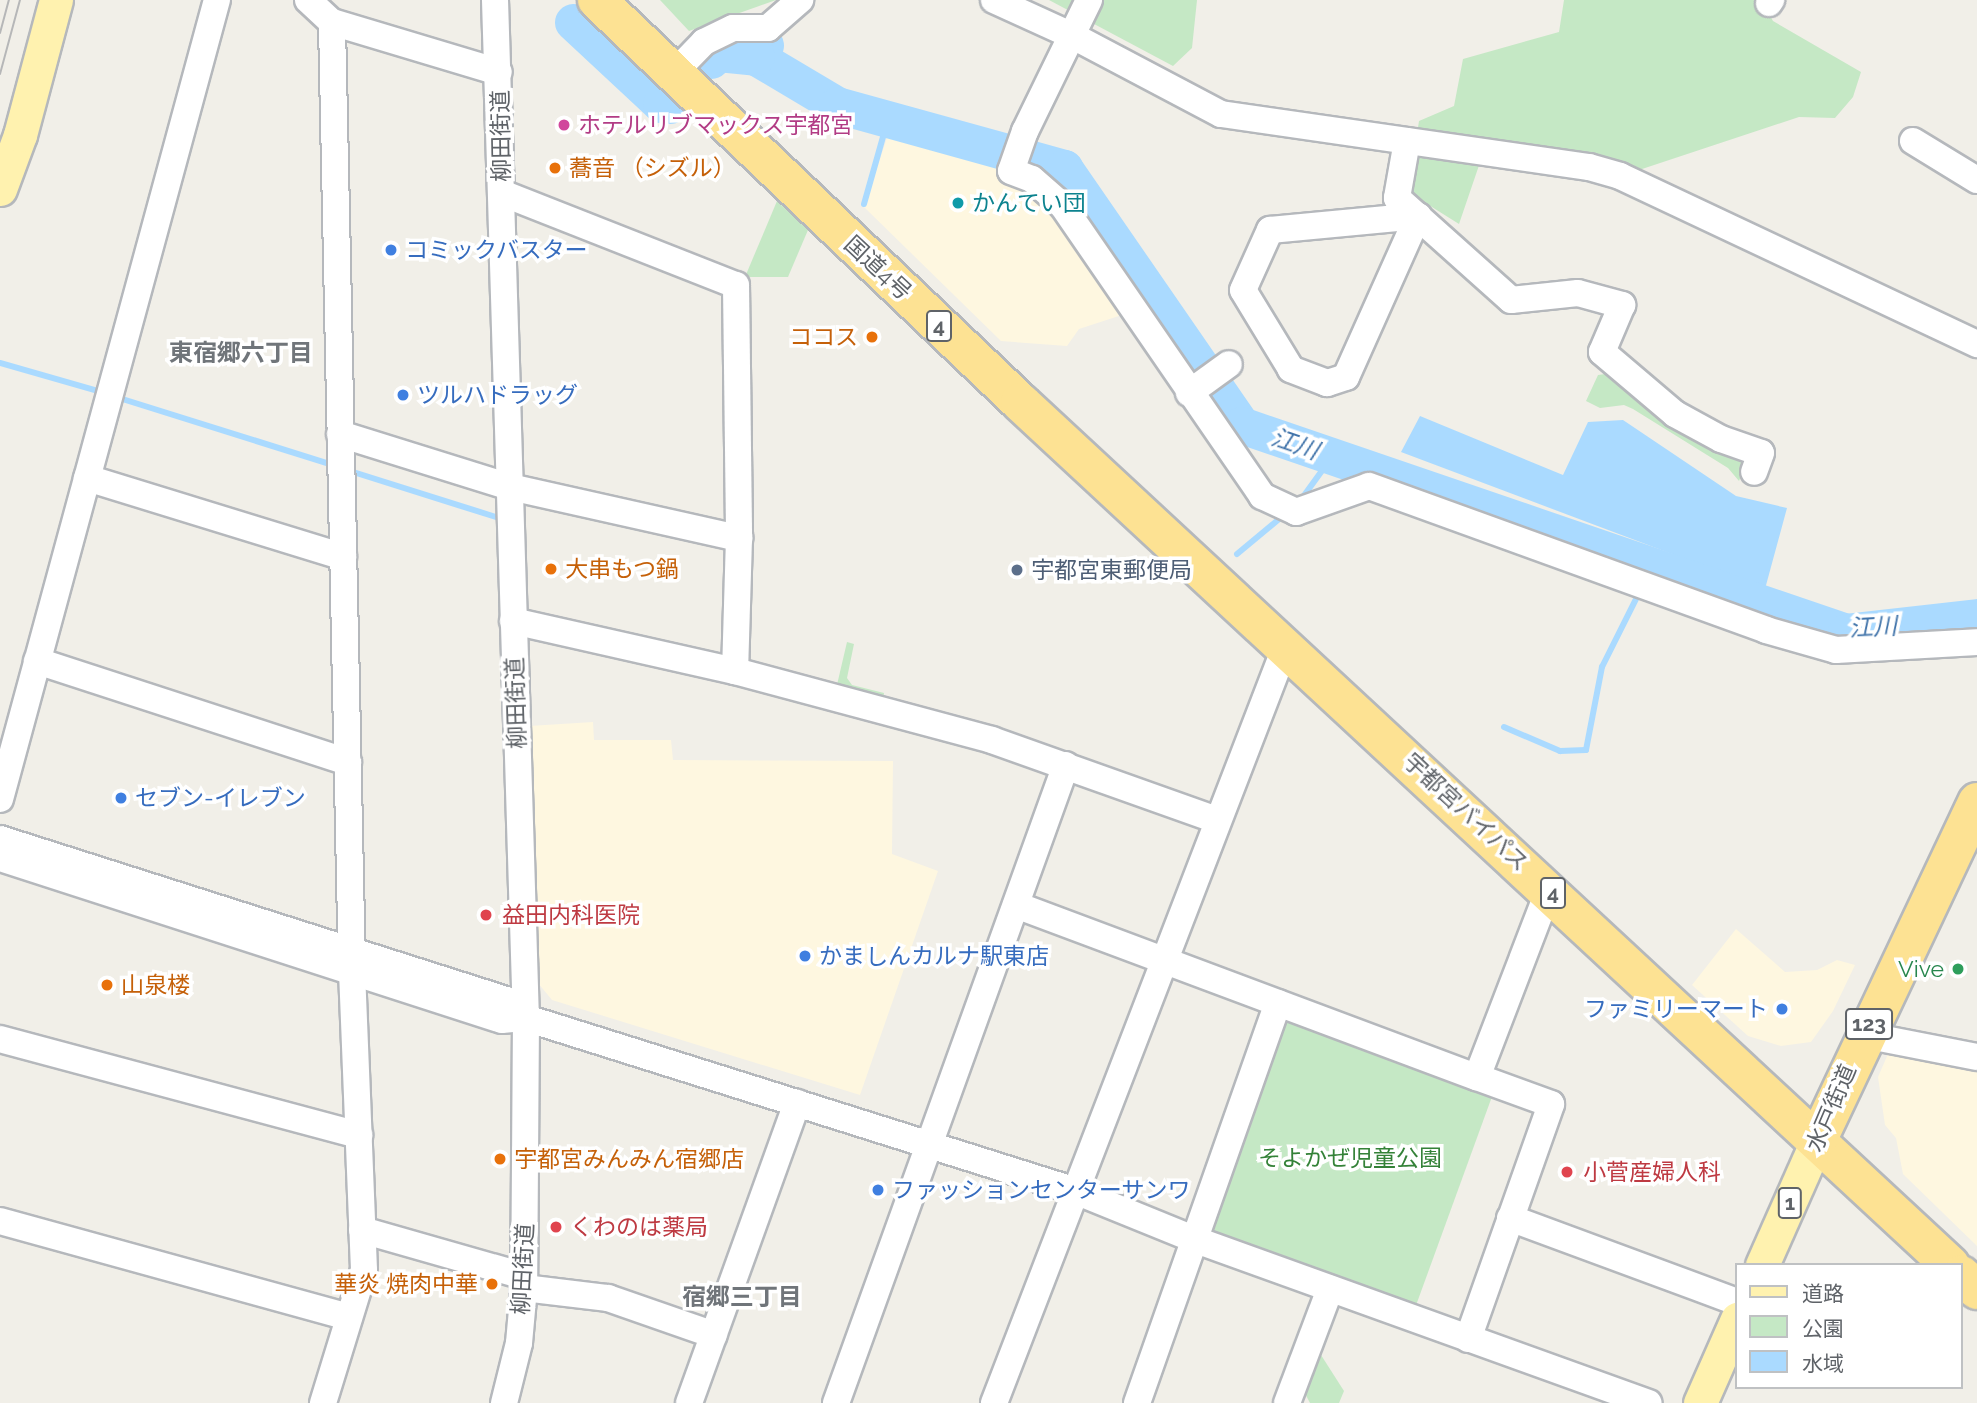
<!DOCTYPE html>
<meta charset="utf-8">
<style>
body{margin:0}
#map{position:relative;width:1977px;height:1403px;overflow:hidden;background:#f1efe8;font-family:Raleway,"Noto Sans JP",sans-serif}
div>[style]{position:absolute}
.commercial>*{inset:0;background:#fef7e0}
.green>*{inset:0;background:#c5e8c5;transform-origin:0 0}
.water>*{inset:0;background:#aadaff}
.stream>*{height:6px;margin:-3px;padding:0 3px;transform-origin:3px;border-radius:3px;background:#aadaff}
.river>*{height:37px;margin:-18.5px;padding:0 18.5px;transform-origin:18.5px;border-radius:18.5px;background:#aadaff}
.roads{filter:drop-shadow(2px 0 #b5b8bc) drop-shadow(-2px 0 #b5b8bc) drop-shadow(0 2px #b5b8bc) drop-shadow(0 -2px #b5b8bc)}
.minor>*{height:26px;margin:-13px;padding:0 13px;transform-origin:13px;border-radius:13px;background:#fff}
.major>*{height:33px;margin:-16.5px;padding:0 16.5px;transform-origin:16.5px;border-radius:16.5px;background:#fff2af}
.highway>*{height:38px;margin:-19px;padding:0 19px;transform-origin:19px;border-radius:19px;background:#fde293}
.tram>*{height:2px;margin:-1px;padding:0 1px;transform-origin:1px;border-radius:1px;background:#b6b7b8}
.dots>*{width:19px;height:19px;translate:-50% -50%;box-sizing:border-box;border:4px solid #fff;border-radius:50%}
span{translate:-50% -50%;white-space:nowrap;text-align:center;line-height:1.15;-webkit-text-stroke:7px #fff;paint-order:stroke}
.shield-label span{padding:2px 5px;background:#fff;border:2px solid;border-radius:5px;-webkit-text-stroke-width:0}
.shield-label{font-size:21px;color:#5f6368;font-weight:700}
.hotel-label{font-size:23px;color:#b23c85}
.left{translate:0 -50%;text-align:left}
.street-label{font-size:23px;color:#5f6368}
.food-label{font-size:23px;color:#c56008}
.right{translate:-100% -50%;text-align:right}
.culture-label{font-size:23px;color:#0d838f}
.shop-label{font-size:23px;color:#366cbe}
.service-label{font-size:23px;color:#4e5e75}
.health-label{font-size:23px;color:#be3a42}
.leisure-label{font-size:23px;color:#27864d}
.park-label{font-size:23px;color:#348238}
.neighbourhood-label{font-size:24px;color:#70757a;font-weight:700}
.water-label{font-size:24px;color:#4174aa;font-style:italic}
.legend{position:absolute;left:1735px;top:1263px;width:228px;height:126px;box-sizing:border-box;background:#fff;border:2px solid #bfc1c3;margin:0;padding:9px 12px;list-style:none;font-size:21px;color:#5f6368}
.legend li{display:flex;align-items:center;gap:14px;height:35px}
.legend b{width:35px;border:2px solid #bfc1c3}
</style>
<div id="map">
<div class="commercial">
<i style="clip-path:polygon(888px 135px,996px 167px,1056px 209px,1128px 313px,1079px 329px,1067px 346px,1001px 341px,864px 207px)"></i>
<i style="clip-path:polygon(593px 722px,594px 740px,671px 740px,673px 760px,893px 761px,892px 854px,938px 871px,860px 1095px,552px 1000px,538px 983px,529px 726px)"></i>
<i style="clip-path:polygon(1736px 929px,1785px 972px,1817px 970px,1837px 960px,1855px 965px,1833px 1011px,1811px 1042px,1781px 1046px,1748px 1036px,1692px 985px)"></i>
<i style="clip-path:polygon(1899px 1052px,1977px 1064px,1977px 1246px,1903px 1174px,1896px 1138px,1885px 1125px,1878px 1077px,1888px 1054px)"></i>
</div>
<div class="green">
<i style="clip-path:polygon(660px 0,776px 0,689px 31px)"></i>
<i style="clip-path:polygon(1049px 0,1197px 0,1192px 48px,1173px 66px)"></i>
<i style="clip-path:polygon(1564px 0,1761px 0,1773px 21px,1861px 72px,1853px 97px,1835px 118px,1799px 117px,1639px 170px,1488px 139px,1459px 224px,1408px 192px,1419px 121px,1454px 106px,1463px 59px,1559px 32px)"></i>
<i style="clip-path:polygon(777px 201px,808px 230px,788px 277px,745px 277px)"></i>
<i style="clip-path:polygon(1613px 373px,1742px 456px,1746px 465px,1739px 481px,1728px 468px,1633px 409px,1624px 405px,1600px 408px,1586px 401px,1598px 375px)"></i>
<i style="clip-path:polygon(847px 642px,854px 644px,847px 678px,852px 685px,884px 693px,883px 701px,836px 689px)"></i>
<i style="left:1283px;top:1010px;width:226px;height:240px;rotate:20deg"></i>
<i style="clip-path:polygon(1313px 1353px,1321px 1355px,1344px 1391px,1339px 1403px,1310px 1403px,1301px 1386px)"></i>
</div>
<div class="water">
<i style="clip-path:polygon(1420px 416px,1563px 475px,1588px 422px,1623px 420px,1736px 496px,1787px 508px,1765px 589px,1401px 452px)"></i>
</div>
<div class="stream">
<i style="left:864px;top:204px;width:88px;rotate:-74.2deg"></i>
<i style="left:0;top:363px;width:106px;rotate:15.9deg"></i>
<i style="left:116px;top:397px;width:231px;rotate:17.4deg"></i>
<i style="left:350px;top:471px;width:153px;rotate:17.5deg"></i>
<i style="left:1300px;top:501px;width:54px;rotate:-54deg"></i>
<i style="left:1237px;top:554px;width:61px;rotate:-39.7deg"></i>
<i style="left:1649px;top:577px;width:11px;rotate:-63deg"></i>
<i style="left:1504px;top:727px;width:61px;rotate:23.2deg"></i>
<i style="left:1560px;top:751px;width:26px;rotate:-2deg"></i>
<i style="left:1586px;top:750px;width:85px;rotate:-79.1deg"></i>
<i style="left:1602px;top:667px;width:80px;rotate:-63.4deg"></i>
</div>
<div class="river">
<i style="left:573px;top:22px;width:120px;rotate:43deg"></i>
<i style="left:661px;top:104px;width:9px;rotate:6deg"></i>
<i style="left:765px;top:45px;width:15px;rotate:127deg"></i>
<i style="left:756px;top:57px;width:94px;rotate:30.7deg"></i>
<i style="left:837px;top:105px;width:236px;rotate:15.5deg"></i>
<i style="left:1064px;top:168px;width:312px;rotate:55.4deg"></i>
<i style="left:1241px;top:425px;width:639px;rotate:18.89deg"></i>
<i style="left:1846px;top:632px;width:132px;rotate:-6.5deg"></i>
<i style="left:711px;top:60px;width:10px;rotate:-45deg"></i>
<i style="left:718px;top:53px;width:38px;rotate:6deg"></i>
</div>
<div class="roads">
<div class="minor">
<i style="left:308px;top:0;width:33px;rotate:43deg"></i>
<i style="left:332px;top:22px;width:174px;rotate:16.7deg"></i>
<i style="left:495px;top:0;width:1018px;rotate:88.26deg"></i>
<i style="left:526px;top:1018px;width:270px;rotate:90.4deg"></i>
<i style="left:524px;top:1288px;width:55px;rotate:95.2deg"></i>
<i style="left:519px;top:1343px;width:62px;rotate:104deg"></i>
<i style="left:994px;top:0;width:87px;rotate:24.5deg"></i>
<i style="left:1073px;top:36px;width:167px;rotate:27.8deg"></i>
<i style="left:1221px;top:114px;width:372px;rotate:8.2deg"></i>
<i style="left:1589px;top:167px;width:32px;rotate:16deg"></i>
<i style="left:1620px;top:176px;width:395px;rotate:25.2deg"></i>
<i style="left:1089px;top:0;width:146px;rotate:116deg"></i>
<i style="left:1025px;top:131px;width:42px;rotate:109.3deg"></i>
<i style="left:1011px;top:171px;width:22px;rotate:21deg"></i>
<i style="left:1032px;top:179px;width:41px;rotate:41.1deg"></i>
<i style="left:1063px;top:206px;width:352px;rotate:55.5deg"></i>
<i style="left:1262px;top:496px;width:38px;rotate:25deg"></i>
<i style="left:1296px;top:512px;width:77px;rotate:-19.6deg"></i>
<i style="left:1369px;top:486px;width:422px;rotate:19.9deg"></i>
<i style="left:1766px;top:630px;width:73px;rotate:15.9deg"></i>
<i style="left:1836px;top:650px;width:141px;rotate:-3.2deg"></i>
<i style="left:1769px;top:3px;width:4px;rotate:-56deg"></i>
<i style="left:674px;top:73px;width:43px;rotate:-45.9deg"></i>
<i style="left:704px;top:42px;width:32px;rotate:-26deg"></i>
<i style="left:733px;top:28px;width:35px"></i>
<i style="left:768px;top:28px;width:43px;rotate:-41.2deg"></i>
<i style="left:1407px;top:141px;width:58px;rotate:100deg"></i>
<i style="left:1397px;top:198px;width:153px;rotate:41.8deg"></i>
<i style="left:1511px;top:300px;width:67px;rotate:-6deg"></i>
<i style="left:1578px;top:293px;width:46px;rotate:15.3deg"></i>
<i style="left:1622px;top:305px;width:51px;rotate:113.1deg"></i>
<i style="left:1602px;top:352px;width:96px;rotate:40.3deg"></i>
<i style="left:1675px;top:414px;width:52px;rotate:28.5deg"></i>
<i style="left:1721px;top:439px;width:42px;rotate:19.3deg"></i>
<i style="left:1761px;top:453px;width:20px;rotate:110deg"></i>
<i style="left:1913px;top:141px;width:75px;rotate:31.4deg"></i>
<i style="left:502px;top:193px;width:251px;rotate:21.5deg"></i>
<i style="left:736px;top:285px;width:253px;rotate:89.3deg"></i>
<i style="left:1418px;top:216px;width:176px;rotate:114.1deg"></i>
<i style="left:1346px;top:377px;width:20px;rotate:162deg"></i>
<i style="left:1327px;top:383px;width:39px;rotate:-159deg"></i>
<i style="left:1291px;top:369px;width:92px;rotate:-121.3deg"></i>
<i style="left:1243px;top:290px;width:66px;rotate:-65.8deg"></i>
<i style="left:1270px;top:230px;width:149px;rotate:-5.4deg"></i>
<i style="left:1189px;top:393px;width:49px;rotate:-35.9deg"></i>
<i style="left:340px;top:434px;width:178px;rotate:17.3deg"></i>
<i style="left:510px;top:487px;width:235px;rotate:12.6deg"></i>
<i style="left:739px;top:538px;width:133px;rotate:91.7deg"></i>
<i style="left:87px;top:478px;width:268px;rotate:17.1deg"></i>
<i style="left:513px;top:621px;width:228px;rotate:12.7deg"></i>
<i style="left:735px;top:671px;width:266px;rotate:15deg"></i>
<i style="left:992px;top:740px;width:239px;rotate:19.6deg"></i>
<i style="left:37px;top:661px;width:327px;rotate:18deg"></i>
<i style="left:0;top:799px;width:828px;rotate:-74.81deg"></i>
<i style="left:0;top:839px;width:531px;rotate:17.65deg"></i>
<i style="left:506px;top:1000px;width:27px;rotate:42deg"></i>
<i style="left:0;top:858px;width:527px;rotate:17.89deg"></i>
<i style="left:502px;top:1020px;width:24px;rotate:-5deg"></i>
<i style="left:526px;top:1018px;width:573px;rotate:17.46deg"></i>
<i style="left:1073px;top:1190px;width:133px;rotate:22.1deg"></i>
<i style="left:1196px;top:1240px;width:481px;rotate:19.8deg"></i>
<i style="left:1016px;top:905px;width:492px;rotate:20.5deg"></i>
<i style="left:1477px;top:1077px;width:201px;rotate:-69deg"></i>
<i style="left:1864px;top:1035px;width:115px;rotate:11deg"></i>
<i style="left:0;top:1039px;width:372px;rotate:15deg"></i>
<i style="left:1510px;top:1218px;width:242px;rotate:20.3deg"></i>
<i style="left:0;top:1221px;width:362px;rotate:15.4deg"></i>
<i style="left:362px;top:1230px;width:167px;rotate:15.9deg"></i>
<i style="left:524px;top:1288px;width:85px;rotate:6.8deg"></i>
<i style="left:608px;top:1298px;width:112px;rotate:19.2deg"></i>
<i style="left:1468px;top:1339px;width:249px;rotate:-70.5deg"></i>
<i style="left:1551px;top:1104px;width:79px;rotate:-160deg"></i>
<i style="left:323px;top:1403px;width:139px;rotate:-72.9deg"></i>
<i style="left:364px;top:1270px;width:299px;rotate:-92.3deg"></i>
<i style="left:352px;top:971px;width:949px;rotate:-91.21deg"></i>
<i style="left:689px;top:1403px;width:319px;rotate:-70.2deg"></i>
<i style="left:836px;top:1403px;width:678px;rotate:-70.18deg"></i>
<i style="left:994px;top:1403px;width:809px;rotate:-68.92deg"></i>
<i style="left:1137px;top:1403px;width:424px;rotate:-70.6deg"></i>
<i style="left:1287px;top:1403px;width:122px;rotate:-69.3deg"></i>
</div>
<div class="major">
<i style="left:0;top:189px;width:58px;rotate:-69.7deg"></i>
<i style="left:20px;top:135px;width:140px;rotate:-75.1deg"></i>
<i style="left:1762px;top:1265px;width:136px;rotate:-66.1deg"></i>
<i style="left:1700px;top:1403px;width:92px;rotate:-66.2deg"></i>
</div>
<div class="highway">
<i style="left:597px;top:0;width:584px;rotate:43.54deg"></i>
<i style="left:1020px;top:402px;width:1269px;rotate:42.86deg"></i>
<i style="left:1817px;top:1141px;width:375px;rotate:-64.7deg"></i>
<i style="left:1961px;top:1275px;width:22px;rotate:43deg"></i>
</div>
</div>
<div class="tram">
<i style="left:0;top:33px;width:34px;rotate:-75deg"></i>
<i style="left:0;top:74px;width:77px;rotate:-74.9deg"></i>
</div>
<div class="dots">
<i style="left:564px;top:125px;background:#d1479c"></i>
<i style="left:555px;top:168px;background:#e8710a"></i>
<i style="left:958px;top:203px;background:#0f9aa8"></i>
<i style="left:391px;top:250px;background:#3f7fe0"></i>
<i style="left:872px;top:337px;background:#e8710a"></i>
<i style="left:403px;top:395px;background:#3f7fe0"></i>
<i style="left:551px;top:569px;background:#e8710a"></i>
<i style="left:1017px;top:570px;background:#5c6f8a"></i>
<i style="left:121px;top:798px;background:#3f7fe0"></i>
<i style="left:486px;top:915px;background:#e0444e"></i>
<i style="left:805px;top:956px;background:#3f7fe0"></i>
<i style="left:1958px;top:969px;background:#2e9e5b"></i>
<i style="left:107px;top:985px;background:#e8710a"></i>
<i style="left:1782px;top:1009px;background:#3f7fe0"></i>
<i style="left:500px;top:1159px;background:#e8710a"></i>
<i style="left:1567px;top:1172px;background:#e0444e"></i>
<i style="left:878px;top:1190px;background:#3f7fe0"></i>
<i style="left:556px;top:1227px;background:#e0444e"></i>
<i style="left:492px;top:1284px;background:#e8710a"></i>
</div>
<div class="shield-label">
<span style="left:939px;top:326px">4</span>
<span style="left:1553px;top:893px">4</span>
<span style="left:1869px;top:1024px">123</span>
<span style="left:1790px;top:1203px">1</span>
</div>
<div class="hotel-label">
<span class="left" style="left:578px;top:125px">ホテルリブマックス宇都宮</span>
</div>
<div class="street-label">
<span style="left:501px;top:136px;rotate:-91deg">柳田街道</span>
<span style="left:878px;top:268px;rotate:43deg">国道4号</span>
<span style="left:516px;top:703px;rotate:-92deg">柳田街道</span>
<span style="left:1466px;top:812px;rotate:43deg">宇都宮バイパス</span>
<span style="left:1831px;top:1108px;rotate:-67deg">水戸街道</span>
<span style="left:523px;top:1269px;rotate:-87deg">柳田街道</span>
</div>
<div class="food-label">
<span class="left" style="left:569px;top:168px">蕎音 （シズル）</span>
<span class="right" style="left:858px;top:337px">ココス</span>
<span class="left" style="left:565px;top:569px">大串もつ鍋</span>
<span class="left" style="left:121px;top:985px">山泉楼</span>
<span class="left" style="left:514px;top:1159px">宇都宮みんみん宿郷店</span>
<span class="right" style="left:478px;top:1284px">華炎 焼肉中華</span>
</div>
<div class="culture-label">
<span class="left" style="left:972px;top:203px">かんてい団</span>
</div>
<div class="shop-label">
<span class="left" style="left:405px;top:250px">コミックバスター</span>
<span class="left" style="left:417px;top:395px">ツルハドラッグ</span>
<span class="left" style="left:135px;top:798px">セブン-イレブン</span>
<span class="left" style="left:819px;top:956px">かましんカルナ駅東店</span>
<span class="right" style="left:1768px;top:1009px">ファミリーマート</span>
<span class="left" style="left:892px;top:1190px">ファッションセンターサンワ</span>
</div>
<div class="service-label">
<span class="left" style="left:1031px;top:570px">宇都宮東郵便局</span>
</div>
<div class="health-label">
<span class="left" style="left:502px;top:915px">益田内科医院</span>
<span class="left" style="left:1583px;top:1172px">小菅産婦人科</span>
<span class="left" style="left:570px;top:1227px">くわのは薬局</span>
</div>
<div class="leisure-label">
<span class="right" style="left:1944px;top:969px">Vive</span>
</div>
<div class="park-label">
<span style="left:1350px;top:1158px">そよかぜ児童公園</span>
</div>
<div class="neighbourhood-label">
<span style="left:241px;top:353px">東宿郷六丁目</span>
<span style="left:742px;top:1297px">宿郷三丁目</span>
</div>
<div class="water-label">
<span style="left:1295px;top:444px;rotate:19deg">江川</span>
<span style="left:1873px;top:627px;rotate:-3deg">江川</span>
</div>
<ul class="legend">
<li><b style="height:9px;background:#fff2af"></b>道路</li>
<li><b style="height:19px;background:#c5e8c5"></b>公園</li>
<li><b style="height:19px;background:#aadaff"></b>水域</li>
</ul>
</div>
